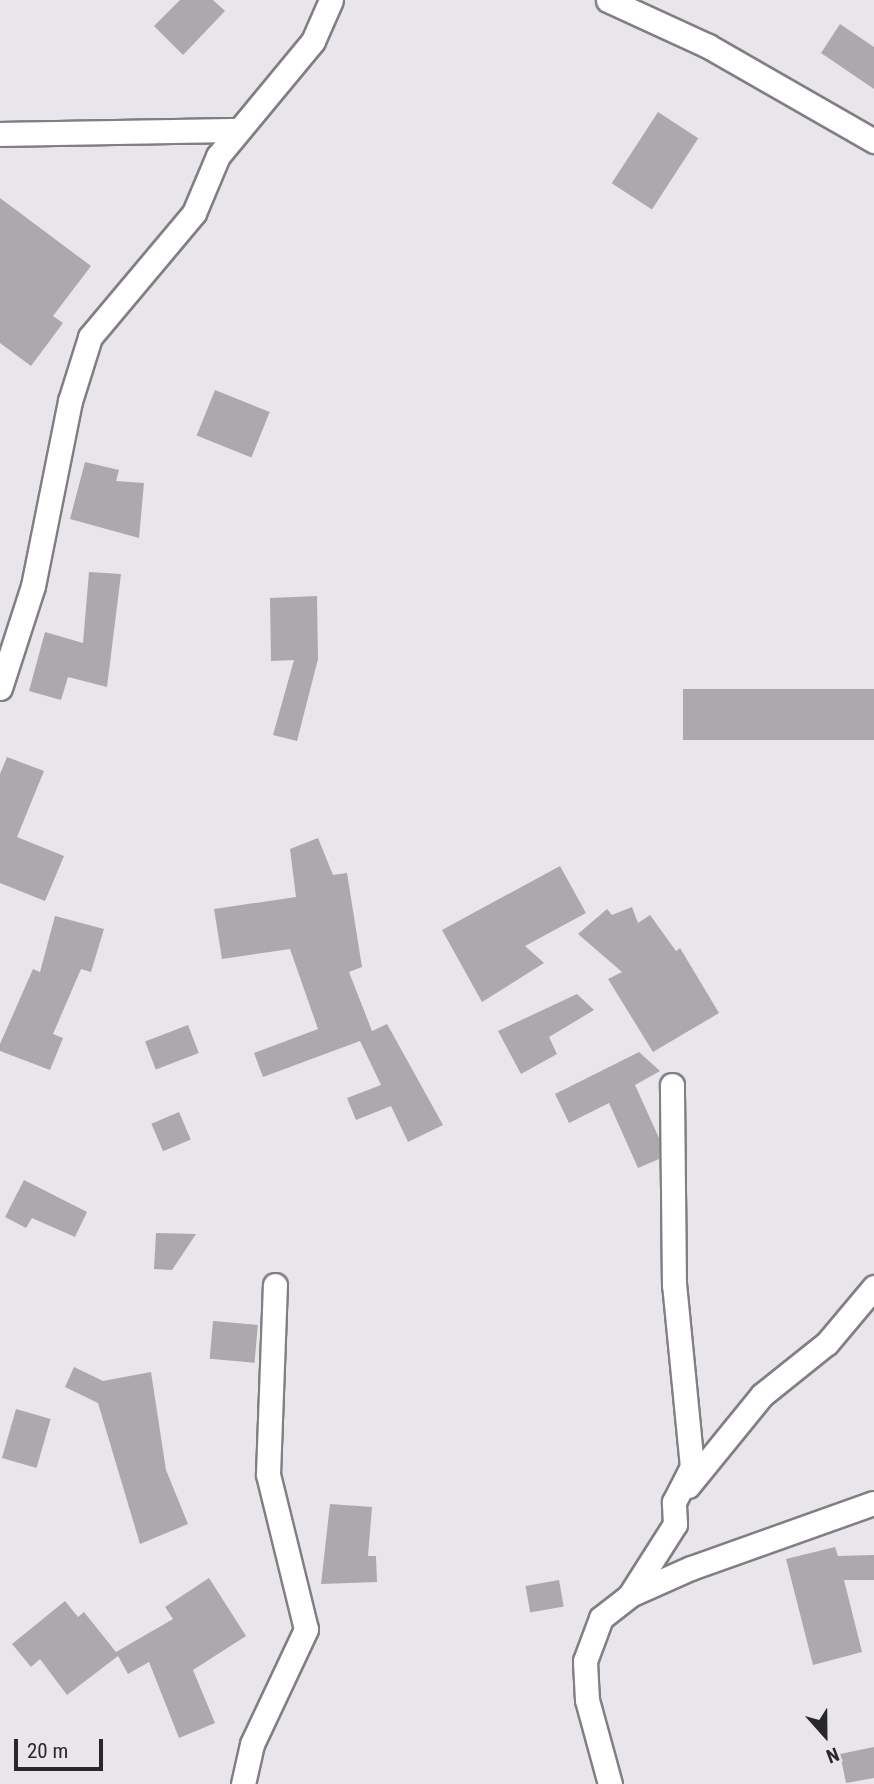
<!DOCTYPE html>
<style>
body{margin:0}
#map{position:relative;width:874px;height:1784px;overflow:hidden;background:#e8e5eb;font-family:"Roboto Condensed",sans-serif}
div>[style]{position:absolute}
.building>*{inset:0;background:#aca9ae;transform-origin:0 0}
.roads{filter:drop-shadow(2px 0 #827f84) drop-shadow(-2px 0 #827f84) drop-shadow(0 2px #827f84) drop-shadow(0 -2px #827f84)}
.minor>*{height:23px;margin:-11.5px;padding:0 11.5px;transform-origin:11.5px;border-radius:11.5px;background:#fff}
span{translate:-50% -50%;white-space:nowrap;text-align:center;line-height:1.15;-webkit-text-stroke:6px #e8e5eb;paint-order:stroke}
.north{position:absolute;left:790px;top:1700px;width:70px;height:70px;-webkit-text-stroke:5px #e8e5eb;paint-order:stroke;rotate:159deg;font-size:19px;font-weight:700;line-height:28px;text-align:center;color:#282729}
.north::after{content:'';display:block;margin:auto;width:24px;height:32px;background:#282729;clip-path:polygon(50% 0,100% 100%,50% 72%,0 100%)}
.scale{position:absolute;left:14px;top:1739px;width:89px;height:32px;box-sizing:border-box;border:4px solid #282729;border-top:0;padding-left:9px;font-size:21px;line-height:24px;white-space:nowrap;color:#282729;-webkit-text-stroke:5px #e8e5eb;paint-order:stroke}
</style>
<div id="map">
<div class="building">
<i style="clip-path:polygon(180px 0,213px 0,225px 11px,183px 55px,154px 26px)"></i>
<i style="clip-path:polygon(840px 24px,874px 47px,874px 89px,821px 53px)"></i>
<i style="left:658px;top:112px;width:48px;height:85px;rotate:33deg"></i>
<i style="clip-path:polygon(0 198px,91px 266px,53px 316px,63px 323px,31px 366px,0 343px)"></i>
<i style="left:215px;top:390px;width:59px;height:49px;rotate:22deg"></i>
<i style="clip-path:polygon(85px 462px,119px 470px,116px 481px,144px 483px,139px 538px,70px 519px)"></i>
<i style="clip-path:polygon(89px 572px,121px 574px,107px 687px,68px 677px,61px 700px,29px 691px,45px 632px,83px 643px)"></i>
<i style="clip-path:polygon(317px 596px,318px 659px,297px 741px,273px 735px,294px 660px,271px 661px,270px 598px)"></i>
<i style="left:874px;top:689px;width:51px;height:191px;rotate:90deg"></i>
<i style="clip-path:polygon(7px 757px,44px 771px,17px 837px,64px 856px,45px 901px,0 883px,0 774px)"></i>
<i style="clip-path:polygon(318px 838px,333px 875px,347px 873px,362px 967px,349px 972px,372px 1031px,387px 1024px,443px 1125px,408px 1142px,391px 1106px,356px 1120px,347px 1098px,381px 1085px,360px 1041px,263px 1077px,254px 1053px,318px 1029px,290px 949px,222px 959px,214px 909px,296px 897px,290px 849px)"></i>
<i style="clip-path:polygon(560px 866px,586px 913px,525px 946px,544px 963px,482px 1002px,442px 930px)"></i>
<i style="clip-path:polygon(632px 907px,638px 923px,650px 915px,676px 951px,680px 948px,719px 1013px,653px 1052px,608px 979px,622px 972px,578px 934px,607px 909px,612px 915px)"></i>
<i style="clip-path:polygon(55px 916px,104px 929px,91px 972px,81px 969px,53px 1034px,63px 1038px,50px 1070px,0 1051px,0 1044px,33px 969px,40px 972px)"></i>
<i style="clip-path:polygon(577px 994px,594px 1010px,549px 1037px,557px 1054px,521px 1074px,498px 1031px)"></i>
<i style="left:188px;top:1025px;width:30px;height:46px;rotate:69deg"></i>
<i style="clip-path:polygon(639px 1052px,660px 1071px,635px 1085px,659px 1138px,659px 1159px,638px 1168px,609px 1103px,569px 1123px,555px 1094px)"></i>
<i style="left:179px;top:1112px;width:30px;height:30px;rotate:67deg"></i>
<i style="clip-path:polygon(24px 1180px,87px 1212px,75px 1237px,32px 1218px,26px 1228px,5px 1217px)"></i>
<i style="clip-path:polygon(156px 1233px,196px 1234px,172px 1270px,154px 1269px)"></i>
<i style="left:213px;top:1321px;width:45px;height:38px;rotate:5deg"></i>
<i style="clip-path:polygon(74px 1367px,103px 1381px,151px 1372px,166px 1470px,188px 1524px,140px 1544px,98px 1403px,65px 1387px)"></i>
<i style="left:16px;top:1409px;width:36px;height:51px;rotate:16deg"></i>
<i style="clip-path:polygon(330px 1504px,372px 1507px,368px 1556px,376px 1556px,377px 1582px,321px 1584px)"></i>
<i style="clip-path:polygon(835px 1547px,838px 1556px,874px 1555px,874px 1580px,844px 1580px,862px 1652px,813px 1665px,786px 1559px)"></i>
<i style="clip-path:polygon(209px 1578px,246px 1636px,193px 1670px,215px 1723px,179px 1738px,149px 1662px,128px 1674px,118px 1656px,67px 1695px,40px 1659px,31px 1667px,12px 1644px,65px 1601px,78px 1617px,84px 1612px,116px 1652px,173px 1619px,165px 1607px)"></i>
<i style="left:559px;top:1580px;width:27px;height:34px;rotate:80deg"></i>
<i style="clip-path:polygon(874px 1747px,874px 1778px,846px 1783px,840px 1754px)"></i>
</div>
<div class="roads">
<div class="minor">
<i style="left:608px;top:0;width:110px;rotate:24.7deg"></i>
<i style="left:708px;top:46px;width:191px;rotate:29.8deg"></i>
<i style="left:0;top:134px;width:235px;rotate:-1deg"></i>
<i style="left:0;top:688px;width:107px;rotate:-72.1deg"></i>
<i style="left:33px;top:586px;width:189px;rotate:-78.7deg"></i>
<i style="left:70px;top:401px;width:67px;rotate:-72.6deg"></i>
<i style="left:90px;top:337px;width:162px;rotate:-50deg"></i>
<i style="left:194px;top:213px;width:62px;rotate:-67.2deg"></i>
<i style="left:218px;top:156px;width:149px;rotate:-50.4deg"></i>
<i style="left:313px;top:41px;width:45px;rotate:-66.3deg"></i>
<i style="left:688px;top:1486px;width:117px;rotate:-50.9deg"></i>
<i style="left:762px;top:1395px;width:83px;rotate:-38.7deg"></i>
<i style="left:827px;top:1343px;width:73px;rotate:-50deg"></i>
<i style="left:630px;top:1595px;width:84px;rotate:-57.6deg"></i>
<i style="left:675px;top:1524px;width:22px;rotate:-93deg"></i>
<i style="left:674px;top:1502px;width:39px;rotate:-63deg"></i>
<i style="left:692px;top:1467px;width:183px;rotate:-95.6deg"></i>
<i style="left:674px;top:1285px;width:200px;rotate:-90.6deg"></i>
<i style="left:243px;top:1784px;width:41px;rotate:-77.3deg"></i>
<i style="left:252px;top:1744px;width:127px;rotate:-64.8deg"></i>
<i style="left:306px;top:1629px;width:160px;rotate:-103.8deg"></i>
<i style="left:268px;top:1474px;width:189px;rotate:-87.9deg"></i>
<i style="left:610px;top:1784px;width:87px;rotate:-105.3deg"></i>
<i style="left:587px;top:1700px;width:39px;rotate:-93deg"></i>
<i style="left:585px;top:1661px;width:46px;rotate:-69.6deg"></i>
<i style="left:601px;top:1618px;width:37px;rotate:-38deg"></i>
<i style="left:630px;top:1595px;width:67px;rotate:-23.9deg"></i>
<i style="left:691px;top:1568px;width:194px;rotate:-19.6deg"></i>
</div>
</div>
<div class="north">N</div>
<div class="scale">20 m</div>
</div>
